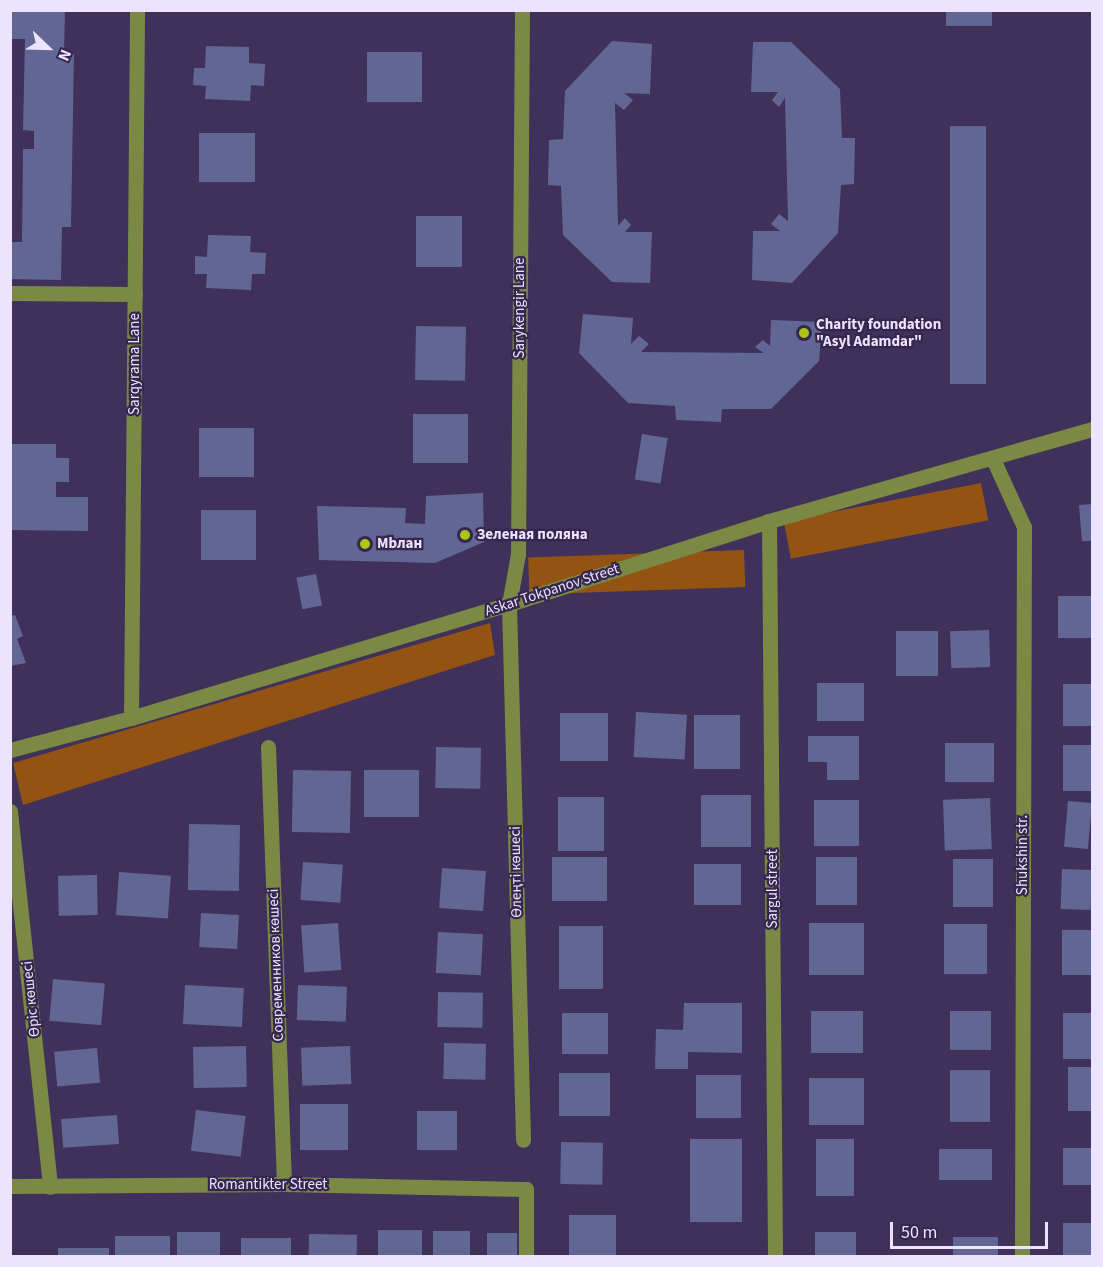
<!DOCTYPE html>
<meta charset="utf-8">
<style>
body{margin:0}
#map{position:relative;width:1103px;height:1267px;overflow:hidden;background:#40315a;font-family:"Source Sans 3",sans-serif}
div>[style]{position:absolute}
.green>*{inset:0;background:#925313;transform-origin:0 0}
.building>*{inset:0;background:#626694;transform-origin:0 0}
.minor>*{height:15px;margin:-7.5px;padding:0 7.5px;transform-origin:7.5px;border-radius:7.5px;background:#7b8945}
.dots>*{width:16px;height:16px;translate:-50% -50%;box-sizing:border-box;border:3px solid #36274f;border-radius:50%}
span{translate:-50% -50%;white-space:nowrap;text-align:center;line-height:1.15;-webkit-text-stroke:4.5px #36274f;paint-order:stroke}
.street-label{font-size:15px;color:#ece4fe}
.poi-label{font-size:15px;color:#ece4fe;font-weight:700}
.left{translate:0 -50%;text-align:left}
.frame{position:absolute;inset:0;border:12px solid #ece4fe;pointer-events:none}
.north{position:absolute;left:18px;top:18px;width:60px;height:60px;-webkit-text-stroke:4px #36274f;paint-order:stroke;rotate:113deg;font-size:16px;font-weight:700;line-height:24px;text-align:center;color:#ece4fe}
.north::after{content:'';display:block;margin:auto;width:21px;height:27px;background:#ece4fe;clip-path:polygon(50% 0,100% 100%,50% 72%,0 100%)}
.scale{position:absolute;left:890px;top:1222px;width:158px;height:27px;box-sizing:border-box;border:3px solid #ece4fe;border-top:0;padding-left:8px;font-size:18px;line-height:21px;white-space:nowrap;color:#ece4fe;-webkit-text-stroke:4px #36274f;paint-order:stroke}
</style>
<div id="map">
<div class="green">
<i style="left:981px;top:483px;width:38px;height:201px;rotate:79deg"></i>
<i style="left:744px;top:550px;width:37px;height:216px;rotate:88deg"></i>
<i style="clip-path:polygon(490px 623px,495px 655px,23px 805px,13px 763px)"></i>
</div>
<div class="building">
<i style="clip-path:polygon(10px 10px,65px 10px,64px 54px,74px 54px,71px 227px,62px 227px,61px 280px,10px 279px,10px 242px,22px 242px,23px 149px,34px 149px,34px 131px,23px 130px,25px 39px,10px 39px)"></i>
<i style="left:946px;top:10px;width:46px;height:16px"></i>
<i style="clip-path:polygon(612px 41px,652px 44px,650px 94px,624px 93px,633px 100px,624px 110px,615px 103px,618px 226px,625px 218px,631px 225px,625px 232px,652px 232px,650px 283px,612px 282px,563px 235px,561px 186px,548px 185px,549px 140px,563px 139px,565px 91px)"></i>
<i style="clip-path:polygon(753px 42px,791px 42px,840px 89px,842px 138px,855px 138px,854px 184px,841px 185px,838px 233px,792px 283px,752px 280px,753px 231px,780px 231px,771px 224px,779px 214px,788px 221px,785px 98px,779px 107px,772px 100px,778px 92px,751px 92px)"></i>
<i style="clip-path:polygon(206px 46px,249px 47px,249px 63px,265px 64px,264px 86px,251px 85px,250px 101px,205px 99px,206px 86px,193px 85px,194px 68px,205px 68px)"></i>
<i style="left:367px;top:52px;width:55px;height:50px"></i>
<i style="left:950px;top:126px;width:36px;height:258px"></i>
<i style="left:199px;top:133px;width:56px;height:49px"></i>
<i style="left:416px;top:216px;width:46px;height:51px"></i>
<i style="clip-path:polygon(208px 235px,251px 236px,250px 252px,266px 253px,265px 274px,252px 274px,251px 290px,206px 288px,207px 274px,195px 274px,195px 256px,207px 257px)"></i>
<i style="clip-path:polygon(583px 314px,633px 318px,631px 344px,639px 336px,649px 344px,641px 352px,764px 353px,755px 347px,763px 340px,770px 346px,771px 320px,822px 322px,819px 361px,771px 409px,722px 409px,721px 422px,676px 420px,675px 406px,628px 403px,579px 353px)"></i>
<i style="left:416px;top:326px;width:50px;height:54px;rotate:1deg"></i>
<i style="left:413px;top:414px;width:55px;height:49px"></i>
<i style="left:199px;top:428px;width:55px;height:49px"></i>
<i style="left:642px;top:434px;width:26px;height:46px;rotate:9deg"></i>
<i style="clip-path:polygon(10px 444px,56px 444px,56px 458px,69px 458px,69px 482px,56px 482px,56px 497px,88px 497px,88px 531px,10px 530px)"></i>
<i style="clip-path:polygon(483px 493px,484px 542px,435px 563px,319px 560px,317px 506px,406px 508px,405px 523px,425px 524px,426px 496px)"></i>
<i style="clip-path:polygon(1092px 504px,1092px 541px,1082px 541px,1079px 505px)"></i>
<i style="left:201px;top:510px;width:55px;height:50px"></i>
<i style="left:316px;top:574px;width:32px;height:20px;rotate:79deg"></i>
<i style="left:1092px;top:596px;width:42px;height:34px;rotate:90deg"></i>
<i style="clip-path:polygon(15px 615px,23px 636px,17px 639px,26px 663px,10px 666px,10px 616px)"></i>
<i style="left:989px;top:630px;width:37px;height:39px;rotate:88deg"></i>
<i style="left:896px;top:631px;width:42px;height:45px"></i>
<i style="left:817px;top:683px;width:47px;height:38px"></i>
<i style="left:1092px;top:684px;width:42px;height:29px;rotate:90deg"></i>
<i style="left:636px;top:712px;width:51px;height:45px;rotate:3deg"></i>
<i style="left:608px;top:713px;width:48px;height:48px;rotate:90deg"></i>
<i style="left:694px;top:715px;width:46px;height:54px"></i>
<i style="clip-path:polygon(808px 736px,859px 736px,859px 780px,827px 780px,827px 762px,808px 762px)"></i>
<i style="left:994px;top:743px;width:39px;height:49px;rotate:90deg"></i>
<i style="left:1063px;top:745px;width:29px;height:46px"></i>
<i style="left:436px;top:747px;width:45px;height:41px;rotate:1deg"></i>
<i style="left:293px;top:770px;width:58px;height:62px;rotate:1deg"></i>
<i style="left:364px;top:770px;width:55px;height:47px"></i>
<i style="left:751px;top:795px;width:52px;height:50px;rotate:90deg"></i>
<i style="left:558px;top:797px;width:46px;height:54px"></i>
<i style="left:990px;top:798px;width:51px;height:47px;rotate:88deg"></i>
<i style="left:814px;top:800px;width:45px;height:46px"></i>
<i style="left:1068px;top:801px;width:24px;height:46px;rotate:5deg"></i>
<i style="left:189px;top:824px;width:51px;height:66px;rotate:1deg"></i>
<i style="left:607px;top:857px;width:44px;height:55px;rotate:90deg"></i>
<i style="left:816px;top:857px;width:41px;height:48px"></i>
<i style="left:953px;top:859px;width:40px;height:48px"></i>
<i style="left:303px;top:862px;width:40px;height:38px;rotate:4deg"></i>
<i style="left:694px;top:864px;width:47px;height:41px"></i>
<i style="left:442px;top:868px;width:44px;height:40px;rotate:4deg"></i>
<i style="left:1062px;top:869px;width:30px;height:40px;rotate:2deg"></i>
<i style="left:119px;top:872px;width:52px;height:43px;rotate:4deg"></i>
<i style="left:97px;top:875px;width:40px;height:39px;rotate:89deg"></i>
<i style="left:201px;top:913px;width:38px;height:34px;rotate:3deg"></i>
<i style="left:338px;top:923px;width:47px;height:37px;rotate:86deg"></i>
<i style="left:809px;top:923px;width:55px;height:52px"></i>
<i style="left:944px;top:924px;width:43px;height:50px"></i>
<i style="left:559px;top:926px;width:44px;height:63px"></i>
<i style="left:1062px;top:930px;width:30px;height:45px"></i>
<i style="left:438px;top:932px;width:45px;height:41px;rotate:3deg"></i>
<i style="left:53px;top:979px;width:52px;height:42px;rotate:5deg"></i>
<i style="left:185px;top:985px;width:59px;height:39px;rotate:3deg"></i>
<i style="left:298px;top:985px;width:49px;height:35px;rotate:2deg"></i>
<i style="left:438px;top:992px;width:45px;height:35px;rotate:1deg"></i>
<i style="clip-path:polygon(684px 1003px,742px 1003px,742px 1053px,688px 1052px,688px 1069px,655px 1069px,656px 1029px,683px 1030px)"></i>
<i style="left:811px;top:1011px;width:52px;height:42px"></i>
<i style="left:991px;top:1011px;width:39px;height:41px;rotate:90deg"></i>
<i style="left:562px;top:1013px;width:46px;height:41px"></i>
<i style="left:1063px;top:1013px;width:29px;height:46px"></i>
<i style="left:444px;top:1043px;width:42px;height:36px;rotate:1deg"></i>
<i style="left:246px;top:1046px;width:41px;height:53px;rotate:89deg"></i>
<i style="left:350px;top:1046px;width:38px;height:49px;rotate:88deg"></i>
<i style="left:97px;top:1048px;width:35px;height:43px;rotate:85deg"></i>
<i style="left:1068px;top:1067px;width:24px;height:44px"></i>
<i style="left:950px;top:1070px;width:40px;height:52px"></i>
<i style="left:610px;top:1073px;width:43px;height:51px;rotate:90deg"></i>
<i style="left:696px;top:1075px;width:45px;height:43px"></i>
<i style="left:809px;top:1078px;width:55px;height:47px"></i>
<i style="left:300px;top:1104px;width:48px;height:46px"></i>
<i style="left:196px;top:1110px;width:50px;height:41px;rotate:7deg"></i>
<i style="left:417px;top:1111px;width:40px;height:39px"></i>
<i style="left:117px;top:1115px;width:29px;height:56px;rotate:86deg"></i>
<i style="left:690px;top:1139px;width:52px;height:83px"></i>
<i style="left:816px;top:1139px;width:38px;height:57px"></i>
<i style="left:561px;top:1142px;width:42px;height:42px;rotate:1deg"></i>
<i style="left:1063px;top:1148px;width:29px;height:37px"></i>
<i style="left:939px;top:1149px;width:53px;height:31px"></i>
<i style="left:569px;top:1215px;width:47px;height:41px"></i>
<i style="left:1063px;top:1223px;width:29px;height:33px"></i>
<i style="left:378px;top:1230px;width:44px;height:26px"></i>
<i style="left:470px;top:1231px;width:25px;height:37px;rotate:90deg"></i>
<i style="left:177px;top:1232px;width:43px;height:24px"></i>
<i style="left:815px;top:1232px;width:41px;height:24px"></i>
<i style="left:487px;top:1233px;width:30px;height:23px"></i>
<i style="left:309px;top:1234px;width:48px;height:22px;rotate:1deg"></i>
<i style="left:115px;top:1236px;width:55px;height:20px"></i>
<i style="left:998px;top:1237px;width:19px;height:45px;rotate:90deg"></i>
<i style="left:241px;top:1238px;width:50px;height:18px"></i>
<i style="left:58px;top:1248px;width:51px;height:8px"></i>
</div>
<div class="minor">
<i style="left:522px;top:10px;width:544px;rotate:90.42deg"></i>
<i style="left:518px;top:554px;width:51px;rotate:100.2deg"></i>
<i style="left:509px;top:604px;width:536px;rotate:88.5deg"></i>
<i style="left:10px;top:293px;width:125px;rotate:0.5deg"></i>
<i style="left:993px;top:459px;width:75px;rotate:65.5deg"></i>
<i style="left:1024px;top:527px;width:729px;rotate:90.16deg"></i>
<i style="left:769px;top:521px;width:735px;rotate:89.53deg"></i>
<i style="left:131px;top:718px;width:708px;rotate:-89.51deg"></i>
<i style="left:268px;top:747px;width:437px;rotate:87.9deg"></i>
<i style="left:10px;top:750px;width:125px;rotate:-14.8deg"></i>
<i style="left:131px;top:718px;width:395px;rotate:-16.8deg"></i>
<i style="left:509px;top:604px;width:273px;rotate:-17.7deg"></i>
<i style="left:769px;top:521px;width:336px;rotate:-15.9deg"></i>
<i style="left:10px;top:811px;width:378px;rotate:83.9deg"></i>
<i style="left:10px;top:1186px;width:274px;rotate:-0.4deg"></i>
<i style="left:284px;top:1184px;width:242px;rotate:1.2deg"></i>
<i style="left:526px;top:1189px;width:67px;rotate:90deg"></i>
</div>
<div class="dots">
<i style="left:804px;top:333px;background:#abc615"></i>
<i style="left:465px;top:535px;background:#abc615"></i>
<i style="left:365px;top:544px;background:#abc615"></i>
</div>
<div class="street-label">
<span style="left:520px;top:308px;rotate:-90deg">Sarykengir Lane</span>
<span style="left:135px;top:364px;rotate:-90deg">Sarqyrama Lane</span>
<span style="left:552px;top:590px;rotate:-18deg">Askar Tokpanov Street</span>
<span style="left:1023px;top:855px;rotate:-90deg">Shukshin str.</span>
<span style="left:516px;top:872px;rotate:-91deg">Өлеңті көшесі</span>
<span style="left:773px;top:889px;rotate:-90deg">Sargul street</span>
<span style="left:276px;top:965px;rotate:-92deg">Современников көшесі</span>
<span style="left:31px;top:999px;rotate:-96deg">Өріс көшесі</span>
<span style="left:268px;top:1185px">Romantikter Street</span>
</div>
<div class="poi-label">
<span class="left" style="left:816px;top:333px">Charity foundation<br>"Asyl Adamdar"</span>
<span class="left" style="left:477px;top:535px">Зеленая поляна</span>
<span class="left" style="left:377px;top:544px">Мbлан</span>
</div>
<div class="frame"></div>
<div class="north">N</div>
<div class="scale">50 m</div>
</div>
